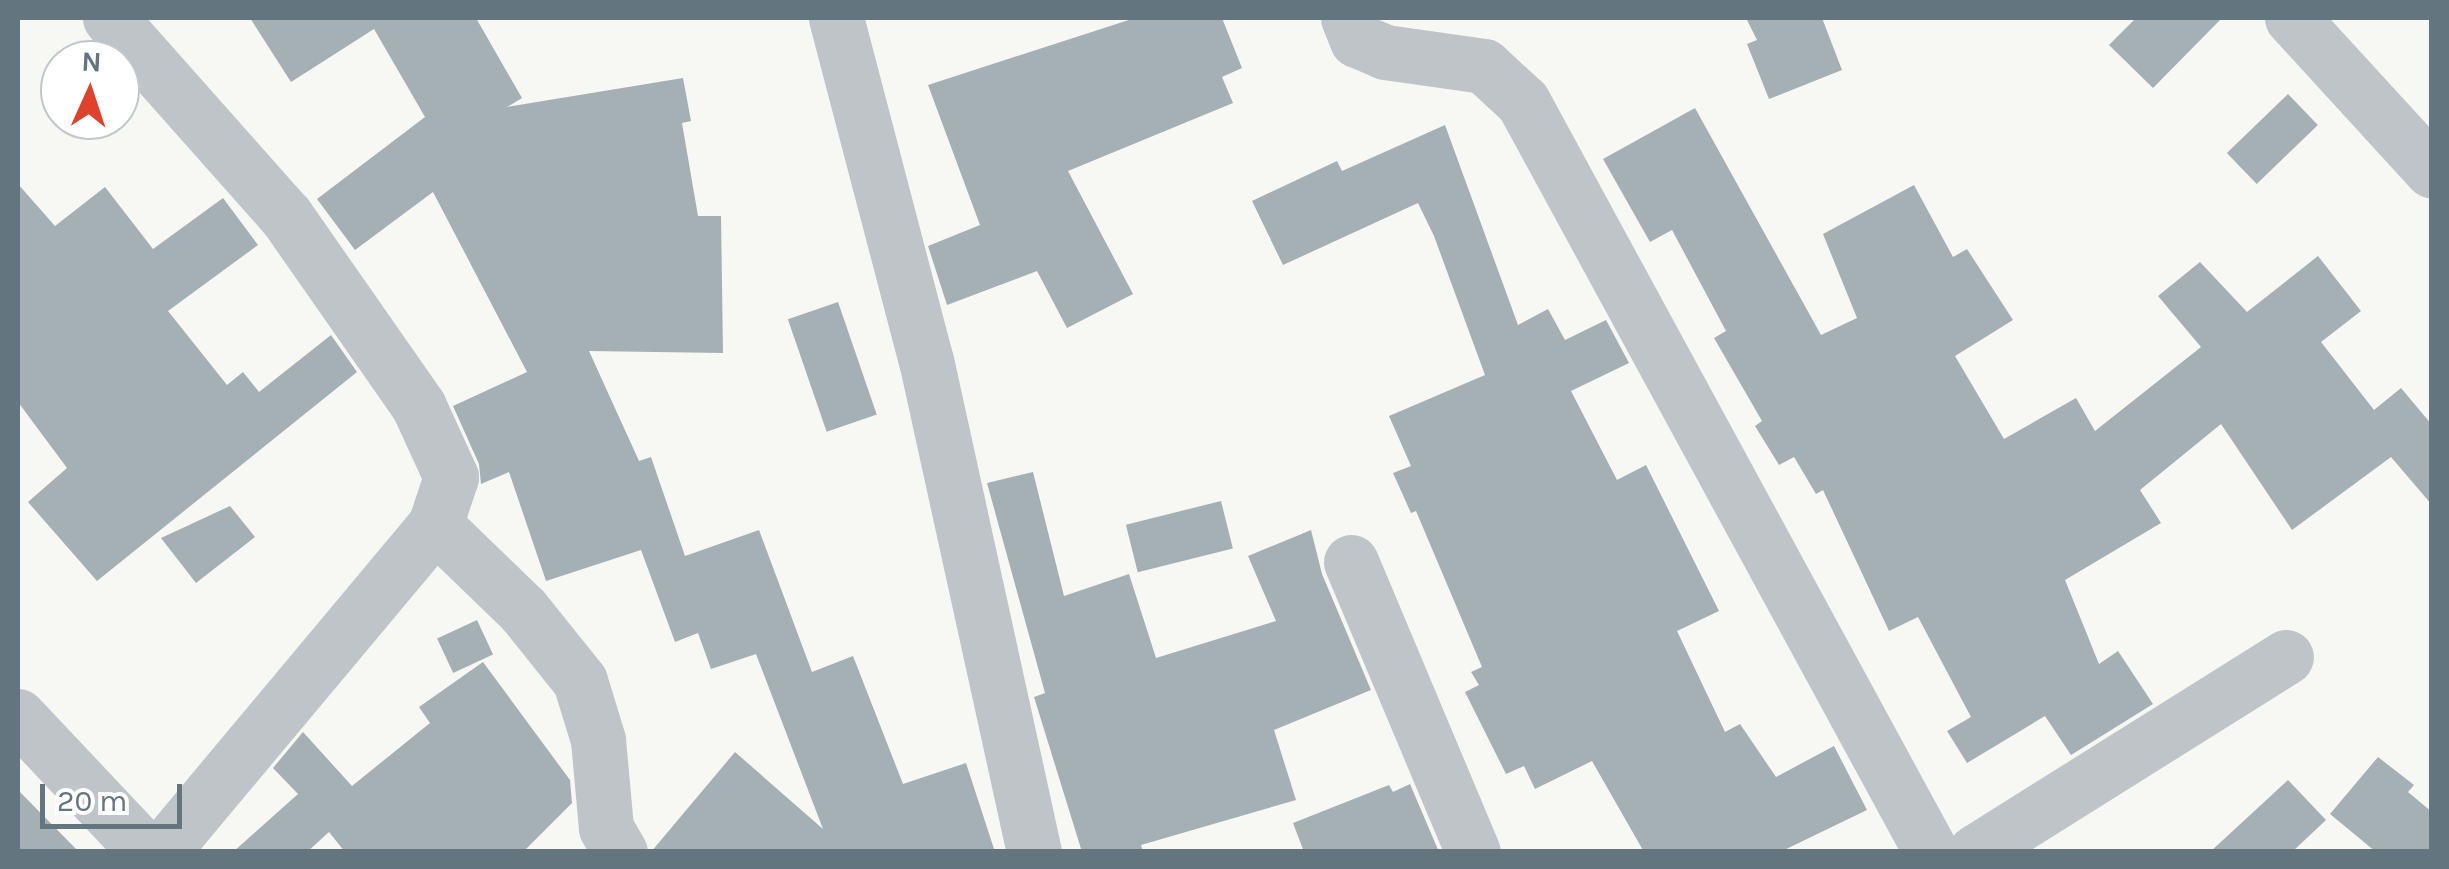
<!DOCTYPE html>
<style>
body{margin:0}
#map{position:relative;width:2449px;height:869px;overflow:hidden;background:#f7f7f4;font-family:Karla,sans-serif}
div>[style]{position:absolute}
.building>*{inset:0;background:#a5b0b4;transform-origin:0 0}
.minor>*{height:55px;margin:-27.5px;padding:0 27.5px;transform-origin:27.5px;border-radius:27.5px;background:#bec4c7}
span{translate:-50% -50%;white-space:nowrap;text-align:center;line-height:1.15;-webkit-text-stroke:10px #fff;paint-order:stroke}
.frame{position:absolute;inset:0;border:20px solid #63767f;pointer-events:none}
.north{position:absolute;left:40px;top:40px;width:100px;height:100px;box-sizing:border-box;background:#fff;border:2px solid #c1c8cc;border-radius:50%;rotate:3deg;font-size:28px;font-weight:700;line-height:40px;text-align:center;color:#63767f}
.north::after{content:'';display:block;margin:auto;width:35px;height:45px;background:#e0412b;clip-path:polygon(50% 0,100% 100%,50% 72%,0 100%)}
.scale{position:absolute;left:40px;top:784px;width:142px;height:45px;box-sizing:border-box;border:5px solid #63767f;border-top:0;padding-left:12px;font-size:30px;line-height:35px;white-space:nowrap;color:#63767f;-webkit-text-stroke:8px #fff;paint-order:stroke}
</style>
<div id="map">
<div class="building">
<i style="clip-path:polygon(250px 18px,476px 18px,522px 98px,507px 107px,683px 78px,691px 121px,682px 123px,698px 216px,721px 216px,723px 353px,589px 351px,639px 461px,651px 457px,685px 556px,759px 530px,812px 672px,853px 656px,903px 784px,966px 763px,995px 852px,651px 852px,735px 752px,823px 829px,756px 654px,711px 669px,698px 633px,675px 642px,641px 550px,546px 581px,509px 472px,481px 484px,479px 464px,453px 406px,527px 372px,433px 192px,355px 250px,317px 199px,425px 117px,374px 29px,291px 82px)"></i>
<i style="clip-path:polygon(1135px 18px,1222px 18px,1242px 68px,1222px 77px,1233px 103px,1068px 171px,1133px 294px,1067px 328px,1037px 271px,947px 305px,928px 246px,980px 225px,928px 85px)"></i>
<i style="clip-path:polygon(1746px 18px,1822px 18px,1842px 70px,1769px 99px,1747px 44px,1757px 40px)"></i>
<i style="clip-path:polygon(2136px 18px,2222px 18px,2153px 88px,2109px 45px)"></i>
<i style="left:2288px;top:94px;width:43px;height:85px;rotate:46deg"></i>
<i style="clip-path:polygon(1695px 108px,1821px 335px,1857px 318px,1823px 234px,1914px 185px,1953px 257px,1967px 249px,2013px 320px,1955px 356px,2004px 439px,2076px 398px,2095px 431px,2201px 347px,2158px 296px,2200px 262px,2247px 312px,2318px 256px,2361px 311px,2321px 342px,2374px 410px,2401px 388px,2432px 425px,2432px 505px,2391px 457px,2292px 530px,2221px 424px,2140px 490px,2161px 523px,2065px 580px,2099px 664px,2118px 651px,2153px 704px,2071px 755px,2045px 716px,1967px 763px,1947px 731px,1971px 717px,1918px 617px,1889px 631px,1823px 490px,1816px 494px,1794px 457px,1779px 465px,1755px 426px,1762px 421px,1714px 338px,1726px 331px,1672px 230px,1650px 242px,1603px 159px)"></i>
<i style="clip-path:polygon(1445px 125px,1518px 325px,1548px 309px,1565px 340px,1606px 320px,1629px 363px,1571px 391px,1617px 480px,1646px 465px,1719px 611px,1677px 631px,1725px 732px,1740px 724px,1776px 777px,1834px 746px,1867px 810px,1780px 852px,1644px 852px,1592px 761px,1535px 789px,1524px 766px,1506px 774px,1465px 692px,1479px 685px,1471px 672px,1482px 667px,1416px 511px,1411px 513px,1393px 473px,1411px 466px,1389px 416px,1485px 375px,1434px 236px,1418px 203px,1283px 265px,1252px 201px,1337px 161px,1342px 171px)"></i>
<i style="clip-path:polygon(18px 184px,55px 226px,105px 187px,153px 249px,223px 198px,258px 245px,168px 311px,227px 385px,243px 372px,259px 392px,331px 335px,357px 372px,97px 581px,28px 502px,67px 468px,18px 402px)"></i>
<i style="left:838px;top:302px;width:119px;height:53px;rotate:71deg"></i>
<i style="clip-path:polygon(1033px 472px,1064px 596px,1129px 574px,1156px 658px,1276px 621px,1248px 556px,1311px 530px,1322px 574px,1371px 690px,1274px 730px,1296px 800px,1141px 845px,1143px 852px,1082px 852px,1034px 697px,1045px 693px,987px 483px)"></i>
<i style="left:1221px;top:501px;width:49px;height:98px;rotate:76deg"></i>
<i style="clip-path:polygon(230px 506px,255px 537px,196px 583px,161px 538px)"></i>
<i style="left:477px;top:620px;width:38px;height:44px;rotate:65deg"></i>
<i style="clip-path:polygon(483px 662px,570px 780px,572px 803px,523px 852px,345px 852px,329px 832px,307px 852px,233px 852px,298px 794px,273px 768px,303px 732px,352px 786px,430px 723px,419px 707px)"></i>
<i style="clip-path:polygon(2378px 757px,2414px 785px,2408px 792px,2432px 812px,2432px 852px,2376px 852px,2330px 814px)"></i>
<i style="clip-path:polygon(2288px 780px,2326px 820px,2292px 852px,2210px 852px)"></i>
<i style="clip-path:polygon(1410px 784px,1439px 852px,1304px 852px,1293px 823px,1389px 785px,1393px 792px)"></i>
<i style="clip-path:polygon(18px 790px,79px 852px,18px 852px)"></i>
</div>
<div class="minor">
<i style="left:110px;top:18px;width:265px;rotate:48.4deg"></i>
<i style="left:286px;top:216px;width:233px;rotate:55.1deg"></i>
<i style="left:419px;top:407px;width:77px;rotate:65.4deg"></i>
<i style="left:451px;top:477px;width:51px;rotate:108.4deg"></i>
<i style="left:435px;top:525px;width:426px;rotate:129.9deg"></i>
<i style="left:836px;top:18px;width:354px;rotate:75.3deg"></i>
<i style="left:926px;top:360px;width:504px;rotate:77.62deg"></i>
<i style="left:1348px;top:18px;width:24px;rotate:68deg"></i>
<i style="left:1357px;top:40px;width:30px;rotate:23deg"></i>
<i style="left:1385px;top:52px;width:100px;rotate:8deg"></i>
<i style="left:1484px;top:66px;width:53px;rotate:42.7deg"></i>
<i style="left:1523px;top:102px;width:854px;rotate:61.45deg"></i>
<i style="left:2292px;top:18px;width:207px;rotate:47.5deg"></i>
<i style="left:435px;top:525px;width:122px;rotate:44deg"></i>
<i style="left:523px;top:610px;width:91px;rotate:51.2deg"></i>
<i style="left:580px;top:681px;width:62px;rotate:73deg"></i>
<i style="left:598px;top:740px;width:88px;rotate:84.8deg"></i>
<i style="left:606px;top:828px;width:28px;rotate:60deg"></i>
<i style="left:1351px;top:562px;width:315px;rotate:67.2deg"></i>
<i style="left:18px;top:716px;width:187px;rotate:46.7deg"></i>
<i style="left:1975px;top:852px;width:367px;rotate:-32.1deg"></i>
</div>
<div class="frame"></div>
<div class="north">N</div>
<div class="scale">20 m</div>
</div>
